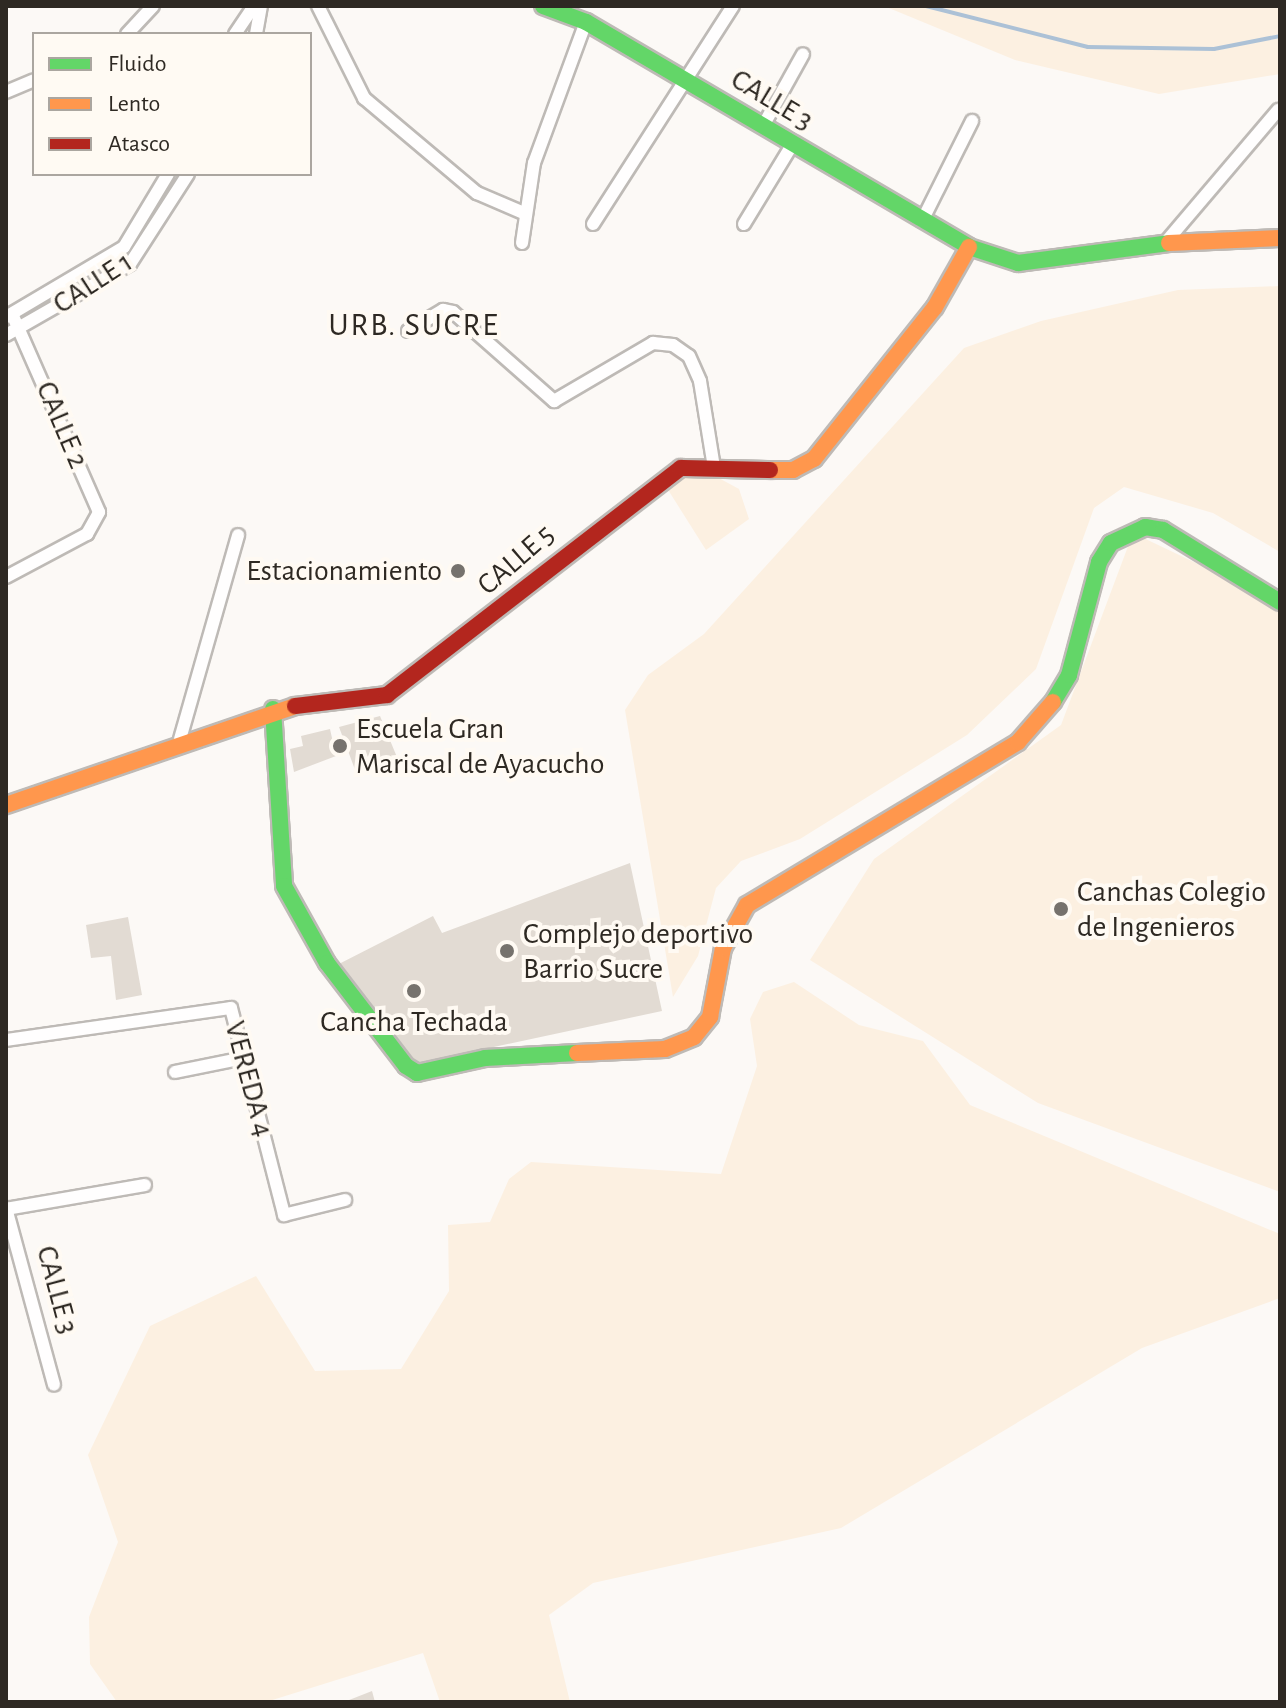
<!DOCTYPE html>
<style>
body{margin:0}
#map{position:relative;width:1286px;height:1708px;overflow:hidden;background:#fcf9f6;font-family:"Alegreya Sans",sans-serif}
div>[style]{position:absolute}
.green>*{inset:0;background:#fcf0e1}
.stream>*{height:4px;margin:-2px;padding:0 2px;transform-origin:2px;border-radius:2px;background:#acc1d6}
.building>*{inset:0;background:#e2dbd3}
.roads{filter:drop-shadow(2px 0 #bebab6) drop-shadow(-2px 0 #bebab6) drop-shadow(0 2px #bebab6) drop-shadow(0 -2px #bebab6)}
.street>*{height:12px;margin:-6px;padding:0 6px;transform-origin:6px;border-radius:6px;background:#fffefe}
.fast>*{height:16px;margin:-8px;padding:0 8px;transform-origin:8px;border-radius:8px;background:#63d668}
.slow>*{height:16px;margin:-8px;padding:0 8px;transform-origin:8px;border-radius:8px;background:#ff974d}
.jam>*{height:16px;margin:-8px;padding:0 8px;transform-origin:8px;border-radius:8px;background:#b3261e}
.dots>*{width:22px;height:22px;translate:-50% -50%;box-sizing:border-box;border:4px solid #fffaf3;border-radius:50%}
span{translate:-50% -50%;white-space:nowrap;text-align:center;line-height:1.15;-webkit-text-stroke:8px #fffaf3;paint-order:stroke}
.street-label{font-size:30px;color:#2e2923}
.poi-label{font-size:30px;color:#2e2923}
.right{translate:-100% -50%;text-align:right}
.left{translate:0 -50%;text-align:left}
.neighbourhood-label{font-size:32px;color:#2e2923;letter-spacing:2px}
.frame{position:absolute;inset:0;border:8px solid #2e2923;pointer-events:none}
.legend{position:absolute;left:32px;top:32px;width:280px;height:144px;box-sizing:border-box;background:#fffaf3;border:2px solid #aba6a0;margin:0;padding:10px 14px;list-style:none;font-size:24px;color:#2e2923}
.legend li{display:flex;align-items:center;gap:16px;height:40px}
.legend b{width:40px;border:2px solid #aba6a0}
</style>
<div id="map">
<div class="green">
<i style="clip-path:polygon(884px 6px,1280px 6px,1280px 74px,1159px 94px,1015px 60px)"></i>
<i style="clip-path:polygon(1280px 286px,1280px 552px,1213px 513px,1124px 487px,1094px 508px,1036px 669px,967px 735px,800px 839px,741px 861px,716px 888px,698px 956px,673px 997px,625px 710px,648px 675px,704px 634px,964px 348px,1041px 321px,1178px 290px)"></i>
<i style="clip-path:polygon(704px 470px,739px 489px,749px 519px,706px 550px,665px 485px)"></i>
<i style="clip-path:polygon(1133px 533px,1280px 603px,1280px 1192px,1038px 1103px,810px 960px,874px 859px,1061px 725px)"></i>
<i style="clip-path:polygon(794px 982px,859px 1025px,923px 1041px,970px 1105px,1280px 1234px,1280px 1298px,1142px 1348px,841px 1528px,593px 1583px,549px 1615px,570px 1702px,440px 1702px,423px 1653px,266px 1702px,117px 1702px,90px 1664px,89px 1617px,118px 1542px,88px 1455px,150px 1326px,256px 1276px,315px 1371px,401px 1369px,449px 1291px,448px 1225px,490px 1222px,509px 1179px,531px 1162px,721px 1174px,757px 1066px,750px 1019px,763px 992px)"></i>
</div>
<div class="stream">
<i style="left:926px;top:6px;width:167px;rotate:14.2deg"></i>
<i style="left:1088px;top:47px;width:126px;rotate:0.9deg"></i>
<i style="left:1214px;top:49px;width:67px;rotate:-11.1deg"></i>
</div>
<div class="building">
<i style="clip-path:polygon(380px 716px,399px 762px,357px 775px,339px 727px)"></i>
<i style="clip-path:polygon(330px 729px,336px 756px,294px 772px,290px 749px,303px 746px,301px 736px)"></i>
<i style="clip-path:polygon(630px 863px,662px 1011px,405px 1066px,331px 968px,433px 916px,442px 933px)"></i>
<i style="clip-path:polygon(128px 917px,142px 995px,116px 1000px,111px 956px,91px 958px,86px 925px)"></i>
<i style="clip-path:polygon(372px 1691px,375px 1702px,344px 1702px)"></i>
</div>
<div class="roads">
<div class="street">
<i style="left:318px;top:6px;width:103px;rotate:63.4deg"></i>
<i style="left:364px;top:98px;width:148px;rotate:40.1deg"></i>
<i style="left:477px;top:193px;width:53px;rotate:23.2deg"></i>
<i style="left:127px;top:34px;width:38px;rotate:-47deg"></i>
<i style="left:235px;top:34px;width:34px;rotate:-56deg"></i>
<i style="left:256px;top:34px;width:28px;rotate:-80deg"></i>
<i style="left:6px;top:92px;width:30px;rotate:-23deg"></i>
<i style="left:763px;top:126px;width:82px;rotate:-60.9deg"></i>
<i style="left:922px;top:221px;width:112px;rotate:-63.4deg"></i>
<i style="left:593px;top:224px;width:259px;rotate:-57.3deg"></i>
<i style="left:744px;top:224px;width:92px;rotate:-58.7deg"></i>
<i style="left:522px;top:243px;width:81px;rotate:-81.5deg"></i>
<i style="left:534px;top:163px;width:150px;rotate:-69.8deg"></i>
<i style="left:1165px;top:243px;width:175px;rotate:-49.6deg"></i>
<i style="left:6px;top:317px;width:137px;rotate:-30.7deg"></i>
<i style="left:124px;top:247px;width:85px;rotate:-58.9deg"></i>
<i style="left:408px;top:331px;width:41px;rotate:-31deg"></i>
<i style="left:443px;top:310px;width:10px;rotate:11deg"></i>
<i style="left:453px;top:312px;width:135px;rotate:41.4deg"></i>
<i style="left:554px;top:401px;width:115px;rotate:-30.4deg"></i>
<i style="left:653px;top:343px;width:20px;rotate:6deg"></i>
<i style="left:673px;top:345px;width:19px;rotate:35deg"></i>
<i style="left:689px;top:356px;width:27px;rotate:66deg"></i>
<i style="left:700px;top:381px;width:87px;rotate:80.8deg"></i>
<i style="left:6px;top:335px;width:143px;rotate:-29.8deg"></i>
<i style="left:130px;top:264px;width:107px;rotate:-57.2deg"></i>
<i style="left:6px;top:577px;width:92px;rotate:-28deg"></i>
<i style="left:87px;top:534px;width:25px;rotate:-61deg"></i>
<i style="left:99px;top:512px;width:216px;rotate:-113.7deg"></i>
<i style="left:180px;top:739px;width:212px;rotate:-74.1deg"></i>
<i style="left:6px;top:1040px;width:227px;rotate:-8.1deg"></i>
<i style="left:231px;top:1008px;width:214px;rotate:75.6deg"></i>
<i style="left:284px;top:1215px;width:63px;rotate:-13.8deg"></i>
<i style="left:175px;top:1072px;width:70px;rotate:-11.5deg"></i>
<i style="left:6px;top:1208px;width:183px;rotate:74.8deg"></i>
<i style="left:6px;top:1209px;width:141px;rotate:-9.8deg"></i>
</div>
<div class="fast">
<i style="left:543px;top:6px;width:46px;rotate:20.4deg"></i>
<i style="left:586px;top:22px;width:444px;rotate:30.4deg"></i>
<i style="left:969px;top:247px;width:52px;rotate:18.1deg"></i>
<i style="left:1018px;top:263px;width:152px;rotate:-7.5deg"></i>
<i style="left:1053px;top:702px;width:31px;rotate:-59deg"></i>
<i style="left:1069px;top:675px;width:117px;rotate:-75.1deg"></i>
<i style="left:1099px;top:562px;width:22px;rotate:-58deg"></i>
<i style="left:1111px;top:543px;width:38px;rotate:-25deg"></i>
<i style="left:1145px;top:527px;width:18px;rotate:9deg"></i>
<i style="left:1163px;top:530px;width:137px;rotate:31.6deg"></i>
<i style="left:273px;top:709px;width:177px;rotate:86.4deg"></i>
<i style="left:284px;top:886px;width:88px;rotate:60.8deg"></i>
<i style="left:327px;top:963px;width:130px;rotate:52.5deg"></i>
<i style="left:406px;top:1066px;width:13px;rotate:32deg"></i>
<i style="left:417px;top:1073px;width:70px;rotate:-12.4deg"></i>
<i style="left:485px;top:1058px;width:92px;rotate:-3.1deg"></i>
</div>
<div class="slow">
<i style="left:1169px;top:243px;width:111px;rotate:-2.6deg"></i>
<i style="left:770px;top:470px;width:23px"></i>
<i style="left:793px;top:470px;width:24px;rotate:-28deg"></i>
<i style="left:814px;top:459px;width:194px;rotate:-51.5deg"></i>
<i style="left:935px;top:307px;width:69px;rotate:-60.5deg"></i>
<i style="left:6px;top:805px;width:305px;rotate:-18.9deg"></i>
<i style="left:577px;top:1053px;width:88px;rotate:-2.6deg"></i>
<i style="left:665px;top:1049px;width:31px;rotate:-22deg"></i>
<i style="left:694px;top:1037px;width:26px;rotate:-51deg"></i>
<i style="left:710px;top:1017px;width:70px;rotate:-79.3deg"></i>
<i style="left:723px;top:948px;width:49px;rotate:-60.8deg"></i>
<i style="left:747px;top:905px;width:316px;rotate:-31deg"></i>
<i style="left:1018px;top:742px;width:53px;rotate:-48.8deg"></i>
</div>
<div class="jam">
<i style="left:295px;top:706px;width:93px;rotate:-6.8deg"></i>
<i style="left:387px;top:695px;width:371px;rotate:-37.7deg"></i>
<i style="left:681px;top:468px;width:89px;rotate:1.3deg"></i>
</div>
</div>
<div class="dots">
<i style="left:458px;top:571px;background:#76726d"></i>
<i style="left:340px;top:746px;background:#76726d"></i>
<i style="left:1061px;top:909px;background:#76726d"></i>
<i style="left:507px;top:951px;background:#76726d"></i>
<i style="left:414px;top:991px;background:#76726d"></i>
</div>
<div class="street-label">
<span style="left:772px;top:100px;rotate:31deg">CALLE 3</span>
<span style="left:93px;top:283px;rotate:-33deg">CALLE 1</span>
<span style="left:62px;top:425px;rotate:67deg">CALLE 2</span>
<span style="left:516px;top:560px;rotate:-41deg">CALLE 5</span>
<span style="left:249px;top:1079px;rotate:75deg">VEREDA 4</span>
<span style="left:57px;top:1290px;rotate:75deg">CALLE 3</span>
</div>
<div class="poi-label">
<span class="right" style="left:442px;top:571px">Estacionamiento</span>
<span class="left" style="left:356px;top:746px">Escuela Gran<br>Mariscal de Ayacucho</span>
<span class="left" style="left:1077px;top:909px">Canchas Colegio<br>de Ingenieros</span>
<span class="left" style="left:523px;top:951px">Complejo deportivo<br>Barrio Sucre</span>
<span style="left:414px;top:1022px">Cancha Techada</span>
</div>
<div class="neighbourhood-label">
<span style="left:414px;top:325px">URB. SUCRE</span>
</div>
<div class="frame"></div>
<ul class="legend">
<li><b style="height:10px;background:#63d668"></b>Fluido</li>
<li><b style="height:10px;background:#ff974d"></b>Lento</li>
<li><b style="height:10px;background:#b3261e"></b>Atasco</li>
</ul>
</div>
